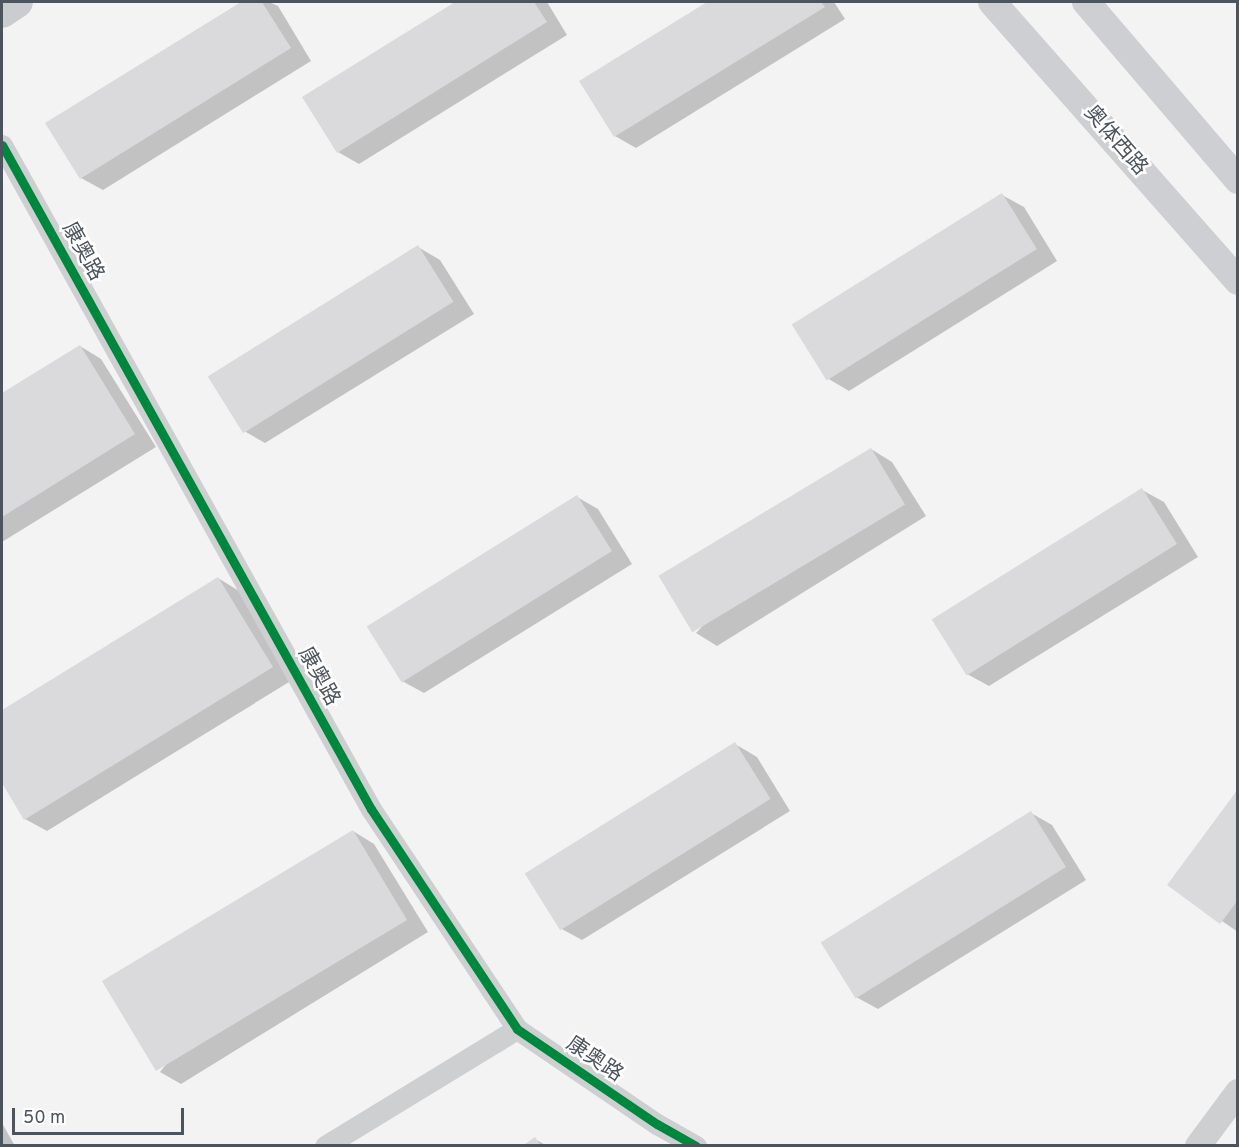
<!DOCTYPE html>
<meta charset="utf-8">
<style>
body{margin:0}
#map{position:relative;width:1239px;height:1147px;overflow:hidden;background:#f4f3f3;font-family:Overpass,"Noto Sans SC",sans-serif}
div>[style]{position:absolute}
.shadow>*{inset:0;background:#0003}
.building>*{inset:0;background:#dadadc;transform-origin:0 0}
.minor>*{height:21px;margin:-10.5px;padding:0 10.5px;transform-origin:10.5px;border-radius:10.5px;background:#cdcfd1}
.tertiary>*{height:26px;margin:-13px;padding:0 13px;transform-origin:13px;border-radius:13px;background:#cdcfd1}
.secondary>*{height:28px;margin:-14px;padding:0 14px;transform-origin:14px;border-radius:14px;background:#cecfd2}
.primary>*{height:32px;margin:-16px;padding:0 16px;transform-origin:16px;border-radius:16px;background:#cacdcf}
.cycleway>*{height:9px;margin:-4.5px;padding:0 4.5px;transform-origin:4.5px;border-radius:4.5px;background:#00873e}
span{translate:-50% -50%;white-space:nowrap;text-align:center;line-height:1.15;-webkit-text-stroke:5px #fff;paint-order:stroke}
.street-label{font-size:21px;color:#4c545e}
.frame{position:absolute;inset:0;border:3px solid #4c545e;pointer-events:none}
.scale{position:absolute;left:12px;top:1108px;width:172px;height:27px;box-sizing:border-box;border:3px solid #4c545e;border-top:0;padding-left:8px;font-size:18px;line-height:21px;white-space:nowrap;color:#4c545e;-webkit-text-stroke:4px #fff;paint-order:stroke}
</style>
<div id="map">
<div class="shadow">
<i style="clip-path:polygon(244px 2px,269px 2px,278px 6px,311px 61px,103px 190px,81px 178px,47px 123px)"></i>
<i style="clip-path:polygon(458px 2px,547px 2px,567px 35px,359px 164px,338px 152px,304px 97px)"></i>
<i style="clip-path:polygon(710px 2px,834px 2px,845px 19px,636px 148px,615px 136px,581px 81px)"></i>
<i style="clip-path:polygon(1002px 195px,1024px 207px,1057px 261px,849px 391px,827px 378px)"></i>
<i style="clip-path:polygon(418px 247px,440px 260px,474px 314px,265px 443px,244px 431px)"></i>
<i style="clip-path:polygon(80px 346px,101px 359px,156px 447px,2px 542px,2px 395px)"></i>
<i style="clip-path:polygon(871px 449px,892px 462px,926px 516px,717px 646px,696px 633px)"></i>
<i style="clip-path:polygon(1142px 490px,1164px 502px,1198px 557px,989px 686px,967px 674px)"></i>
<i style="clip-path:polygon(577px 497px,598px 509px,632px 564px,424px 693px,402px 681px)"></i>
<i style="clip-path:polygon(218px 578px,239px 591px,294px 679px,47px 831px,25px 819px,2px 781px,2px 712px)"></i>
<i style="clip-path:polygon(735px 744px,757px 757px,790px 811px,582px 940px,560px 928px)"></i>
<i style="clip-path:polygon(1238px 792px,1238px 932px,1169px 885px)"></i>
<i style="clip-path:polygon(1031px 813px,1052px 825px,1086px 880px,878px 1009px,856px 997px)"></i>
<i style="clip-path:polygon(353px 831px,374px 844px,428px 932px,181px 1084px,160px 1072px)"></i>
<i style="clip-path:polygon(2px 1123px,15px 1146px,2px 1146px)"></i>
<i style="clip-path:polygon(535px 1139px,547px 1146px,525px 1146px)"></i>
</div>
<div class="building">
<i style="clip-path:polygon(241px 2px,262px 2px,291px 48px,80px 179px,45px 123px)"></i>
<i style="clip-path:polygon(455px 2px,534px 2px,547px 22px,337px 153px,302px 97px)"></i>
<i style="clip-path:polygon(707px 2px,821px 2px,825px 7px,614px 137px,579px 81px)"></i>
<i style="left:1002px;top:193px;width:66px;height:248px;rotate:58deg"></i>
<i style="left:418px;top:245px;width:67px;height:248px;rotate:58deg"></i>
<i style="clip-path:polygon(80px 345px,135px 434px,2px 517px,2px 393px)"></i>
<i style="left:871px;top:448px;width:66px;height:248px;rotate:59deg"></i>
<i style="left:1142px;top:488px;width:66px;height:248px;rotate:58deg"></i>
<i style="left:577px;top:495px;width:66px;height:248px;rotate:58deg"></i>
<i style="clip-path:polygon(218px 577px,273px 667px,24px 820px,2px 783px,2px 710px)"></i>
<i style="left:735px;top:742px;width:67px;height:248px;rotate:58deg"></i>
<i style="clip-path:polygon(1238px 789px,1238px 900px,1220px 924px,1167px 885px)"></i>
<i style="left:1031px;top:811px;width:66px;height:248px;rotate:58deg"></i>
<i style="left:353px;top:830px;width:105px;height:293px;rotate:59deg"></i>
<i style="clip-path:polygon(535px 1137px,541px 1146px,522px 1146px)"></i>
</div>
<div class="minor">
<i style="left:2px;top:145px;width:760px;rotate:60.94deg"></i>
<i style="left:371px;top:809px;width:264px;rotate:56.4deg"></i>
<i style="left:517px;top:1029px;width:169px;rotate:34.2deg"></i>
<i style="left:657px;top:1124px;width:45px;rotate:29.4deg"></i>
<i style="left:325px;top:1146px;width:225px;rotate:-31.4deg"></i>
</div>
<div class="tertiary">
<i style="left:1198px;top:1146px;width:67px;rotate:-53.5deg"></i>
</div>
<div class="secondary">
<i style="left:992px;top:2px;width:372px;rotate:48.6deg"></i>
<i style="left:1086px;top:2px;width:234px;rotate:49.5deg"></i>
</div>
<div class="primary">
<i style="left:2px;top:12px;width:18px;rotate:-34deg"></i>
</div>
<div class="cycleway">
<i style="left:2px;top:145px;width:760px;rotate:60.94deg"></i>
<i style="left:371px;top:809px;width:264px;rotate:56.4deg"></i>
<i style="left:517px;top:1029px;width:169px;rotate:34.2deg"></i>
<i style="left:657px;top:1124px;width:45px;rotate:29.4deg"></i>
</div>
<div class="street-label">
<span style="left:1115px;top:141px;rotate:49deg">奥体西路</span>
<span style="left:82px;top:252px;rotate:61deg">康奥路</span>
<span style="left:318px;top:677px;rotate:61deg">康奥路</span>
<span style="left:594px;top:1060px;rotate:34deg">康奥路</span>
</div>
<div class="frame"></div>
<div class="scale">50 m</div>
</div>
